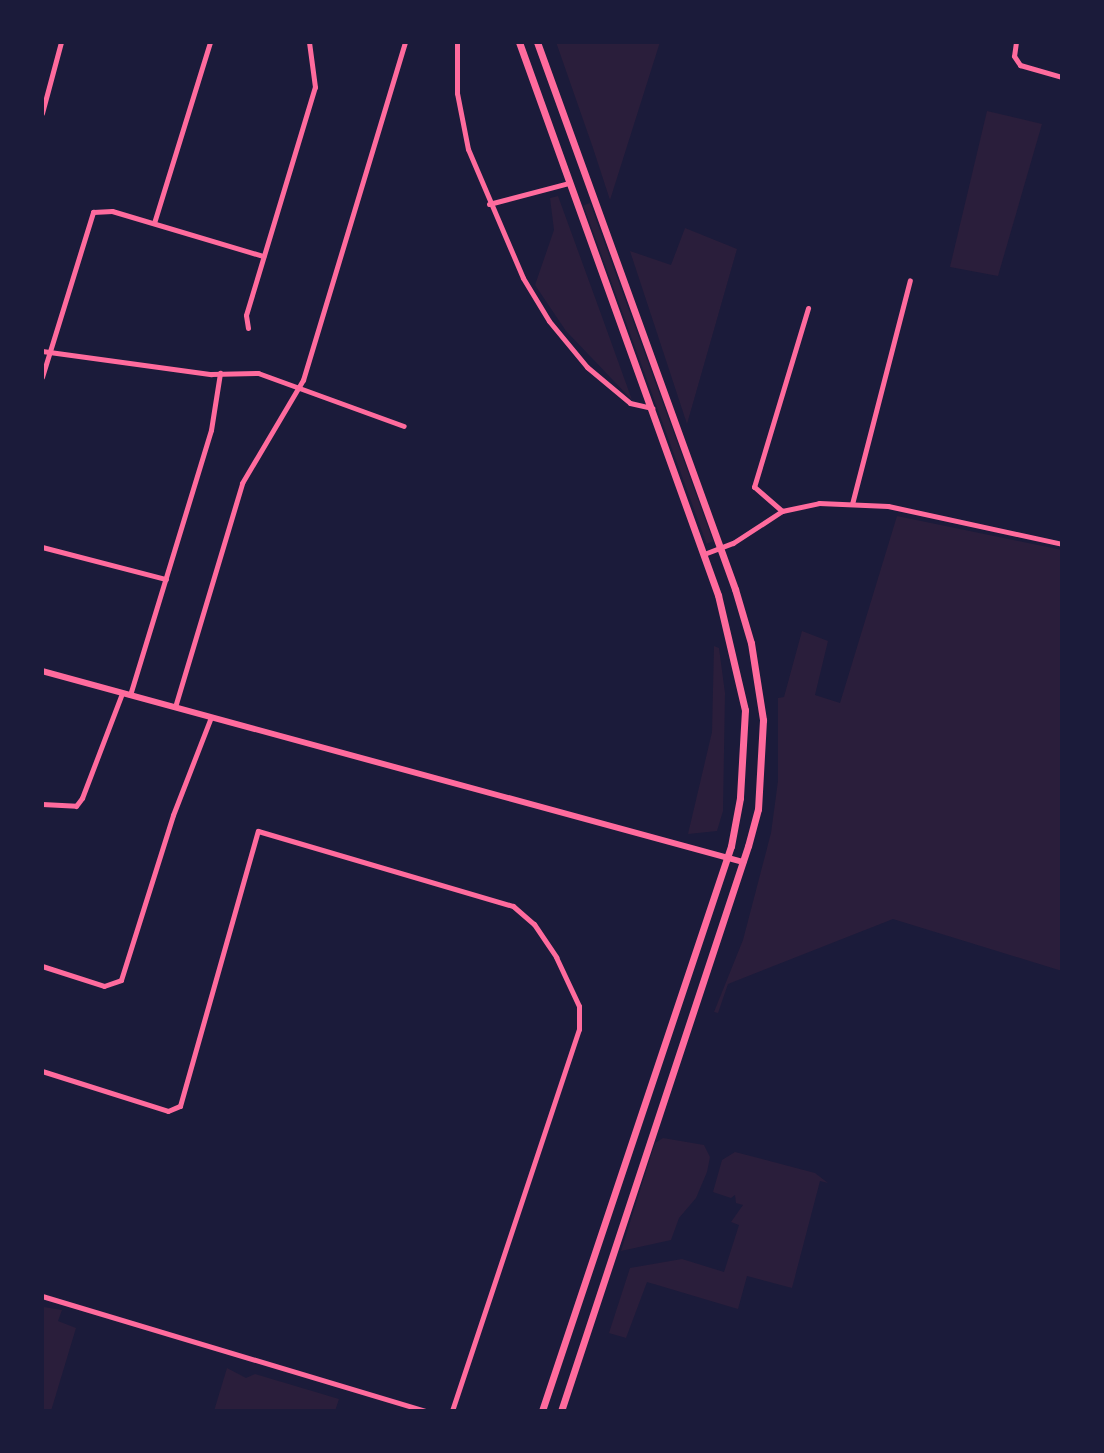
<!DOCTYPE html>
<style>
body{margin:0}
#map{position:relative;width:1104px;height:1453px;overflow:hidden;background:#1b1b3a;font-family:"DM Sans",sans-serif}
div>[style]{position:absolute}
.green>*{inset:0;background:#2a1e3b;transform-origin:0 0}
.minor>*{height:5px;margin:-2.5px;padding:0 2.5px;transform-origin:2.5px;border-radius:2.5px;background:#ff6b9d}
.tertiary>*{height:6px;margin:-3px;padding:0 3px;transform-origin:3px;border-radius:3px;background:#ff6b9d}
.secondary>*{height:7px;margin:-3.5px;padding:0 3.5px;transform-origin:3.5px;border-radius:3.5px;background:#ff6b9d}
span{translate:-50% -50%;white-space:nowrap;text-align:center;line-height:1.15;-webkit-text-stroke:5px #1b1b3a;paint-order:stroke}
.frame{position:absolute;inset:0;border:44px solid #1b1b3a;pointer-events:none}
</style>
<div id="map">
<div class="green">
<i style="clip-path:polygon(556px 42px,660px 42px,610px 200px,593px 148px)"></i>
<i style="clip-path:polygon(987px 111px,1042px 124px,998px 276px,950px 267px)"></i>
<i style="clip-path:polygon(558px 196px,601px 314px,632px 400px,566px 331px,535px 285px,554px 230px,550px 198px)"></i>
<i style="left:590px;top:203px;width:360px;height:7px;rotate:70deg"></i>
<i style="clip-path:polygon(685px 228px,737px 249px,687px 424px,630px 251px,671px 265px)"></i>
<i style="clip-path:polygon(897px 516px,1062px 550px,1062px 971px,893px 919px,728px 984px,718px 1013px,714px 1012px,743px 940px,771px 833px,778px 781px,778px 698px,784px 697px,802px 631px,828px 641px,815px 695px,840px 703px)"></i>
<i style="clip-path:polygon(714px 646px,719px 648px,725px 693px,723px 811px,717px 831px,688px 834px,712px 732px)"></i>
<i style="clip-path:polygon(663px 1138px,704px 1145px,710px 1157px,707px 1172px,696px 1198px,679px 1218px,671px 1240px,621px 1251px,655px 1143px)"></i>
<i style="clip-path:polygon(735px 1152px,815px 1173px,828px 1183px,820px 1181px,792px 1288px,747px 1276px,738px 1309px,647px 1282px,626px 1338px,609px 1333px,630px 1268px,682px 1259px,724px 1272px,739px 1225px,731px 1222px,743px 1205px,736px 1203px,735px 1195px,731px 1198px,713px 1192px,722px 1160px)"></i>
<i style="clip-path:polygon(44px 1307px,62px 1310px,58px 1321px,76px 1328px,51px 1411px,42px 1411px)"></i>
<i style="clip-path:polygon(227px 1368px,246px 1378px,255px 1374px,339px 1399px,335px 1411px,214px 1411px)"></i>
</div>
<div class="minor">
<i style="left:457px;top:42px;width:51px;rotate:90deg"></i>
<i style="left:457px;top:93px;width:57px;rotate:78.9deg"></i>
<i style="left:468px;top:149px;width:140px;rotate:66.9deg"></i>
<i style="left:523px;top:278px;width:50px;rotate:58.8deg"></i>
<i style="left:549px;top:321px;width:60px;rotate:50.4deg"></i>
<i style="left:587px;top:367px;width:56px;rotate:39.9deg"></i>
<i style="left:630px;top:403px;width:23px;rotate:13deg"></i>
<i style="left:1016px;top:42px;width:14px;rotate:98deg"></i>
<i style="left:1014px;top:56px;width:11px;rotate:56deg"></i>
<i style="left:1020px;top:65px;width:44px;rotate:15.9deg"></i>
<i style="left:42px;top:113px;width:73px;rotate:-75deg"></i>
<i style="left:489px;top:204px;width:83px;rotate:-14.7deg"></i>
<i style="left:154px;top:223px;width:189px;rotate:-72.8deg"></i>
<i style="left:248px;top:328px;width:13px;rotate:-99deg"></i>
<i style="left:246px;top:315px;width:238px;rotate:-73.2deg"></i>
<i style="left:315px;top:87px;width:45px;rotate:-97.6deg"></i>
<i style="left:42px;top:351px;width:171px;rotate:7.8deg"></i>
<i style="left:211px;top:374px;width:47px;rotate:-1.2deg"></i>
<i style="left:258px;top:373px;width:155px;rotate:20deg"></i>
<i style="left:42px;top:377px;width:173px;rotate:-72.8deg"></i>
<i style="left:93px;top:212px;width:19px;rotate:-3deg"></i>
<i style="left:112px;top:211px;width:158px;rotate:16.6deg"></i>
<i style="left:852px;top:504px;width:231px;rotate:-75.5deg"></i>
<i style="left:782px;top:511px;width:37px;rotate:-139deg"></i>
<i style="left:754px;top:487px;width:187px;rotate:-73.2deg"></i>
<i style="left:42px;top:547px;width:128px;rotate:14.5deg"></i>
<i style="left:704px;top:554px;width:31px;rotate:-21deg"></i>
<i style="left:733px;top:543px;width:59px;rotate:-33.1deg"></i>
<i style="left:782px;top:511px;width:38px;rotate:-12deg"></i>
<i style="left:819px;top:503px;width:69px;rotate:2.5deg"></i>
<i style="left:888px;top:506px;width:178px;rotate:12.3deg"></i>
<i style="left:130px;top:695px;width:277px;rotate:-73deg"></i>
<i style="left:211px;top:430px;width:58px;rotate:-81deg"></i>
<i style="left:175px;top:707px;width:234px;rotate:-73.3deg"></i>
<i style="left:242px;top:483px;width:120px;rotate:-59.4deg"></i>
<i style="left:303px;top:380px;width:353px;rotate:-73.2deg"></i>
<i style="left:42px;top:804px;width:34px;rotate:3deg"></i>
<i style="left:76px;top:806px;width:10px;rotate:-53deg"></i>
<i style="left:82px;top:798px;width:112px;rotate:-69.1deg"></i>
<i style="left:42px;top:966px;width:65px;rotate:17.9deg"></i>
<i style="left:104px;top:986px;width:18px;rotate:-19deg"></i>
<i style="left:121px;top:980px;width:173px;rotate:-72.5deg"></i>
<i style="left:173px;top:815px;width:105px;rotate:-68.8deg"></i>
<i style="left:42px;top:1071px;width:132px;rotate:17.6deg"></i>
<i style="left:168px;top:1111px;width:13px;rotate:-23deg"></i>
<i style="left:180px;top:1106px;width:286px;rotate:-74.2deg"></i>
<i style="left:258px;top:831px;width:266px;rotate:16.4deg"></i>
<i style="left:513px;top:906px;width:28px;rotate:41deg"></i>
<i style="left:534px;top:924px;width:40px;rotate:56deg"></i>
<i style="left:556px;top:957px;width:54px;rotate:64.9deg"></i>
<i style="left:579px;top:1006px;width:23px;rotate:90deg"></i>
<i style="left:579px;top:1029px;width:403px;rotate:108.4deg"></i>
<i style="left:42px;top:1296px;width:400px;rotate:16.7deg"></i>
</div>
<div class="tertiary">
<i style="left:42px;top:671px;width:727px;rotate:15.24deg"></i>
</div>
<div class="secondary">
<i style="left:519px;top:42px;width:588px;rotate:70.21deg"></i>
<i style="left:718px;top:595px;width:118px;rotate:76.8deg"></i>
<i style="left:745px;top:710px;width:88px;rotate:93.3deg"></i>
<i style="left:740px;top:798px;width:49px;rotate:100.6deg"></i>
<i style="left:731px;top:846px;width:596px;rotate:108.5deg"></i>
<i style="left:537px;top:42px;width:582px;rotate:70.1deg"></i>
<i style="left:735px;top:589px;width:56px;rotate:73.5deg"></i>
<i style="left:751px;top:643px;width:78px;rotate:81.1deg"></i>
<i style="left:763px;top:720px;width:89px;rotate:93.2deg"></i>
<i style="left:758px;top:809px;width:38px;rotate:105deg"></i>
<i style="left:748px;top:846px;width:595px;rotate:108.31deg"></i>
</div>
<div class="frame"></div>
</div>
